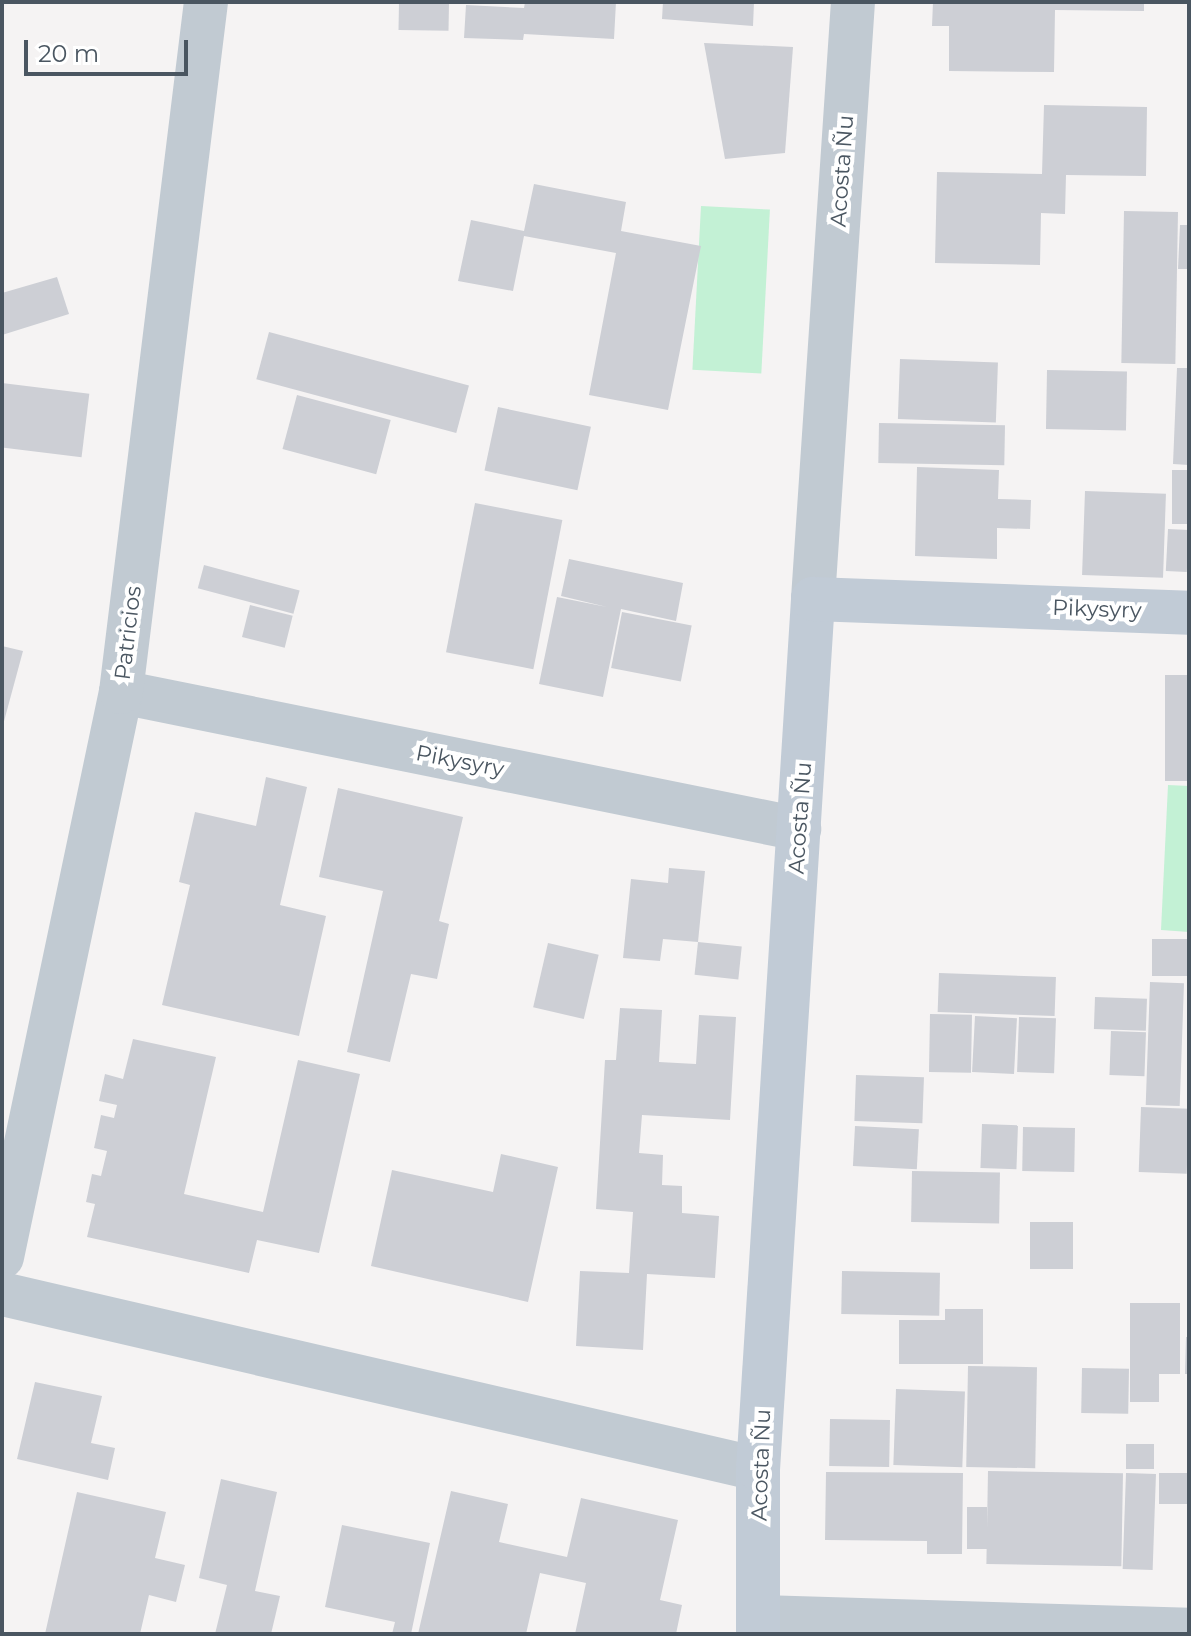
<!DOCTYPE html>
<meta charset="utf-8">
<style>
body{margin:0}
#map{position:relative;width:1191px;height:1636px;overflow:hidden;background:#f5f3f3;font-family:Montserrat,sans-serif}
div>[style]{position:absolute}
.green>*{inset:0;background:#c3f1d5;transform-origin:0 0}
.building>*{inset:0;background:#cdcfd5;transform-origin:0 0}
.street>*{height:44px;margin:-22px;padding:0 22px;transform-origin:22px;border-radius:22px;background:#c1cad2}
.secondary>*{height:44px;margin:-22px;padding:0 22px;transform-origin:22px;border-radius:22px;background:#c1cbd6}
span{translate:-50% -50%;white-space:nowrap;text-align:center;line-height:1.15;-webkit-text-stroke:8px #fff;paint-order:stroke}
.street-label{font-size:22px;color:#4a5661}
.frame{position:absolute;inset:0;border:4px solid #4a5661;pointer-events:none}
.scale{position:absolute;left:24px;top:40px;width:164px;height:36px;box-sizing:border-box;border:4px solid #4a5661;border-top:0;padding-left:10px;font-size:24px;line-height:28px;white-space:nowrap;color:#4a5661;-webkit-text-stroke:6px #fff;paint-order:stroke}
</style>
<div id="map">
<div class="green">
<i style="left:701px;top:206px;width:69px;height:164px;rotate:3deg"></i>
<i style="clip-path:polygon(1168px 785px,1189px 786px,1189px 932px,1161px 930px)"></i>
</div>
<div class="building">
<i style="left:399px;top:2px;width:50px;height:28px;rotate:1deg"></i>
<i style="clip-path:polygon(525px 2px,616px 2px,614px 39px,524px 34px,523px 40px,464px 38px,466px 5px,524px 8px)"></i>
<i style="clip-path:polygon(663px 2px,754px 2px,753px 26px,662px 19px)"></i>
<i style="clip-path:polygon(933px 2px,1144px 2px,1144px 11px,1055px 10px,1054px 72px,949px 71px,949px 26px,932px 26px)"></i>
<i style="clip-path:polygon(704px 43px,793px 47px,785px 153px,725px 159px)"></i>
<i style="clip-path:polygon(1044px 105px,1147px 107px,1146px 176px,1066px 175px,1065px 214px,1041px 213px,1040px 265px,935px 263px,937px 172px,1042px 174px)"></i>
<i style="clip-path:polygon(534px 184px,626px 202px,621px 231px,701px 246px,668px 410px,589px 395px,616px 253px,524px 236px,513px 291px,458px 281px,471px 220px,524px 231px)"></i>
<i style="left:1124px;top:211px;width:54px;height:152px;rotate:1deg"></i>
<i style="clip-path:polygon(1180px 225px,1189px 225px,1189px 269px,1178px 269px)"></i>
<i style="clip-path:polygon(57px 277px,69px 314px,2px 335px,2px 293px)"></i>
<i style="left:269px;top:332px;width:207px;height:49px;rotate:15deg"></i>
<i style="left:900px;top:359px;width:98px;height:60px;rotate:2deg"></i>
<i style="clip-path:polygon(1177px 368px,1189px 368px,1189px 465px,1173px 464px)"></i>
<i style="left:1047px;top:370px;width:80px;height:59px;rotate:1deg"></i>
<i style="left:2px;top:383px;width:88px;height:64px;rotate:7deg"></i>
<i style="left:297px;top:395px;width:97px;height:56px;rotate:15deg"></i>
<i style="left:498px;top:407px;width:95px;height:65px;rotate:12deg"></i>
<i style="left:879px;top:423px;width:126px;height:40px;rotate:1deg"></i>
<i style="clip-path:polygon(917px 467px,999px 470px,998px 499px,1031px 500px,1030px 529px,997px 528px,997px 559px,915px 556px)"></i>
<i style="left:1172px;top:470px;width:17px;height:54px"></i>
<i style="left:1085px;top:491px;width:81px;height:84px;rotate:2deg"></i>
<i style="left:475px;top:503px;width:89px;height:152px;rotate:11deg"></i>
<i style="left:1168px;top:529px;width:21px;height:42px;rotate:3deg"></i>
<i style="clip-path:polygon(569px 559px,683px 583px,676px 621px,621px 609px,603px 697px,539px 684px,557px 597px,607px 607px,561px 596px)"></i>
<i style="left:204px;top:565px;width:99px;height:24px;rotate:15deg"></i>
<i style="left:250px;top:605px;width:44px;height:33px;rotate:14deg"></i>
<i style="left:622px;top:612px;width:71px;height:57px;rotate:11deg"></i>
<i style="clip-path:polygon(2px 646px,23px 651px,3px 725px,2px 725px)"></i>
<i style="left:1165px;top:675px;width:24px;height:106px"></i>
<i style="clip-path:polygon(266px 777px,307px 787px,280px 905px,326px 916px,299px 1036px,162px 1005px,190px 885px,179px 882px,195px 812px,256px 826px)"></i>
<i style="clip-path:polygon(338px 788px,463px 817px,439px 921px,449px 924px,437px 979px,411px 974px,390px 1062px,347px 1052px,383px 891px,319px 877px)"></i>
<i style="clip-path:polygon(669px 868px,705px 871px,698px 942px,663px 939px,660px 961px,623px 958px,631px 879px,668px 883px)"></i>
<i style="left:1152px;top:939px;width:37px;height:37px"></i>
<i style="left:698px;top:942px;width:44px;height:33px;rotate:6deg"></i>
<i style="left:548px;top:943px;width:52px;height:66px;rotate:13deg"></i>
<i style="left:939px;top:973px;width:117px;height:39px;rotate:2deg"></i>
<i style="left:1150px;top:982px;width:34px;height:123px;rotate:2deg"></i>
<i style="left:1095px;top:997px;width:52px;height:32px;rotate:2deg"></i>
<i style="clip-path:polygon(620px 1008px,662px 1010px,659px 1062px,696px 1064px,699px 1015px,736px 1017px,730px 1120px,642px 1115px,639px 1153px,663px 1155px,662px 1185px,682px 1186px,682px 1213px,719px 1216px,715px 1278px,647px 1274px,643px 1350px,576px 1346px,580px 1271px,629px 1273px,633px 1212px,596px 1209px,605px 1060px,616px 1060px)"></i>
<i style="left:930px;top:1014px;width:42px;height:58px;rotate:1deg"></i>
<i style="left:975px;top:1016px;width:42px;height:56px;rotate:3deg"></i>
<i style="left:1019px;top:1017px;width:37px;height:55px;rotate:2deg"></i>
<i style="left:1111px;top:1031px;width:35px;height:44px;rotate:2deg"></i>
<i style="clip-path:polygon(133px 1039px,216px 1057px,184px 1194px,263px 1212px,298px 1060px,360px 1074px,319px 1253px,257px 1240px,249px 1273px,87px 1237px,95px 1204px,86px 1202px,92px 1174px,101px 1176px,107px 1151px,94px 1148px,101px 1115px,114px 1118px,117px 1105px,99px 1101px,105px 1074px,123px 1079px)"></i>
<i style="left:856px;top:1075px;width:68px;height:46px;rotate:2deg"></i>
<i style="left:1141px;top:1107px;width:48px;height:65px;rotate:2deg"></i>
<i style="left:982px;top:1124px;width:36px;height:44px;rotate:2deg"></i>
<i style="left:855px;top:1126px;width:64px;height:40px;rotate:3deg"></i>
<i style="left:1023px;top:1127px;width:52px;height:44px;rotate:1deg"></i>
<i style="clip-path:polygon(501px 1154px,558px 1167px,528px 1302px,371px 1266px,392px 1170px,493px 1192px)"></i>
<i style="left:912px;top:1171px;width:88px;height:51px;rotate:1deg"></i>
<i style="left:1030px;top:1222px;width:43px;height:47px"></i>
<i style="left:842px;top:1271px;width:98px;height:43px;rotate:1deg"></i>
<i style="clip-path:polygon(1130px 1303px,1180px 1303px,1180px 1374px,1159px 1374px,1159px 1402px,1130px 1402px)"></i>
<i style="clip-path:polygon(945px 1309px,983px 1309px,983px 1364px,899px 1364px,899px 1320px,945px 1320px)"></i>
<i style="clip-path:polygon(1186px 1337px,1189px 1337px,1189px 1374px,1185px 1374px)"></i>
<i style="left:968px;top:1366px;width:69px;height:101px;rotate:1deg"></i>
<i style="left:1082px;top:1368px;width:47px;height:45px;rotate:1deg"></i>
<i style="clip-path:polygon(35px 1382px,102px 1396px,91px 1443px,115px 1448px,108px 1480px,17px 1459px)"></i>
<i style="left:896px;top:1389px;width:69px;height:76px;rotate:2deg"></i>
<i style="left:830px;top:1419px;width:60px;height:47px;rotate:1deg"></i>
<i style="left:1126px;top:1444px;width:28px;height:25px"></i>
<i style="left:988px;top:1471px;width:135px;height:93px;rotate:1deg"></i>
<i style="clip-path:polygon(826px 1472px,963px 1473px,962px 1554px,927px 1554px,927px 1541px,825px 1540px)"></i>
<i style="left:1126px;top:1473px;width:30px;height:96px;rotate:2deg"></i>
<i style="left:1159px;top:1473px;width:30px;height:31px"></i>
<i style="clip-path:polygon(221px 1479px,277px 1492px,255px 1591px,280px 1596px,271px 1634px,215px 1634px,227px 1585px,199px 1578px)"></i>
<i style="clip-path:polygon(451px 1491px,508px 1504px,499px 1542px,567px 1557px,581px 1498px,678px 1520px,660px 1600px,682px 1605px,676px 1634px,575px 1634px,586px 1583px,540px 1573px,526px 1634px,418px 1634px)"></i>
<i style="clip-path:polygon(77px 1492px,166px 1512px,155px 1558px,185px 1565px,176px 1602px,149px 1595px,140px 1634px,45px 1634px)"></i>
<i style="left:967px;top:1507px;width:20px;height:42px"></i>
<i style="clip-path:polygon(342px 1525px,430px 1543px,411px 1634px,392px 1634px,395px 1622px,325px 1607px)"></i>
</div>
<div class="street">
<i style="left:813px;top:599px;width:598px;rotate:-86.17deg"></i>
<i style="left:121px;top:692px;width:692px;rotate:11.42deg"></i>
<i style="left:2px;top:1257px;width:577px;rotate:-78.11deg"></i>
<i style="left:121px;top:692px;width:695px;rotate:-82.98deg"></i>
<i style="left:2px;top:1294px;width:776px;rotate:13.03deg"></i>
<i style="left:758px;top:1617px;width:431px;rotate:1.7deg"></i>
</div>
<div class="secondary">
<i style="left:758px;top:1634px;width:165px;rotate:-90deg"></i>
<i style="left:758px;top:1469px;width:872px;rotate:-86.38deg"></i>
<i style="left:813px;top:599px;width:376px;rotate:2.1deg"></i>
</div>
<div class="street-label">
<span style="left:842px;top:171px;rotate:-86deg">Acosta Ñu</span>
<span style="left:1097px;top:609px;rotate:2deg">Pikysyry</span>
<span style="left:128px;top:633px;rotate:-83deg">Patricios</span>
<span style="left:460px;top:761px;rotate:11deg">Pikysyry</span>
<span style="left:800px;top:818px;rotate:-86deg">Acosta Ñu</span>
<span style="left:761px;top:1465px;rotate:-88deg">Acosta Ñu</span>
</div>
<div class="frame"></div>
<div class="scale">20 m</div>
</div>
